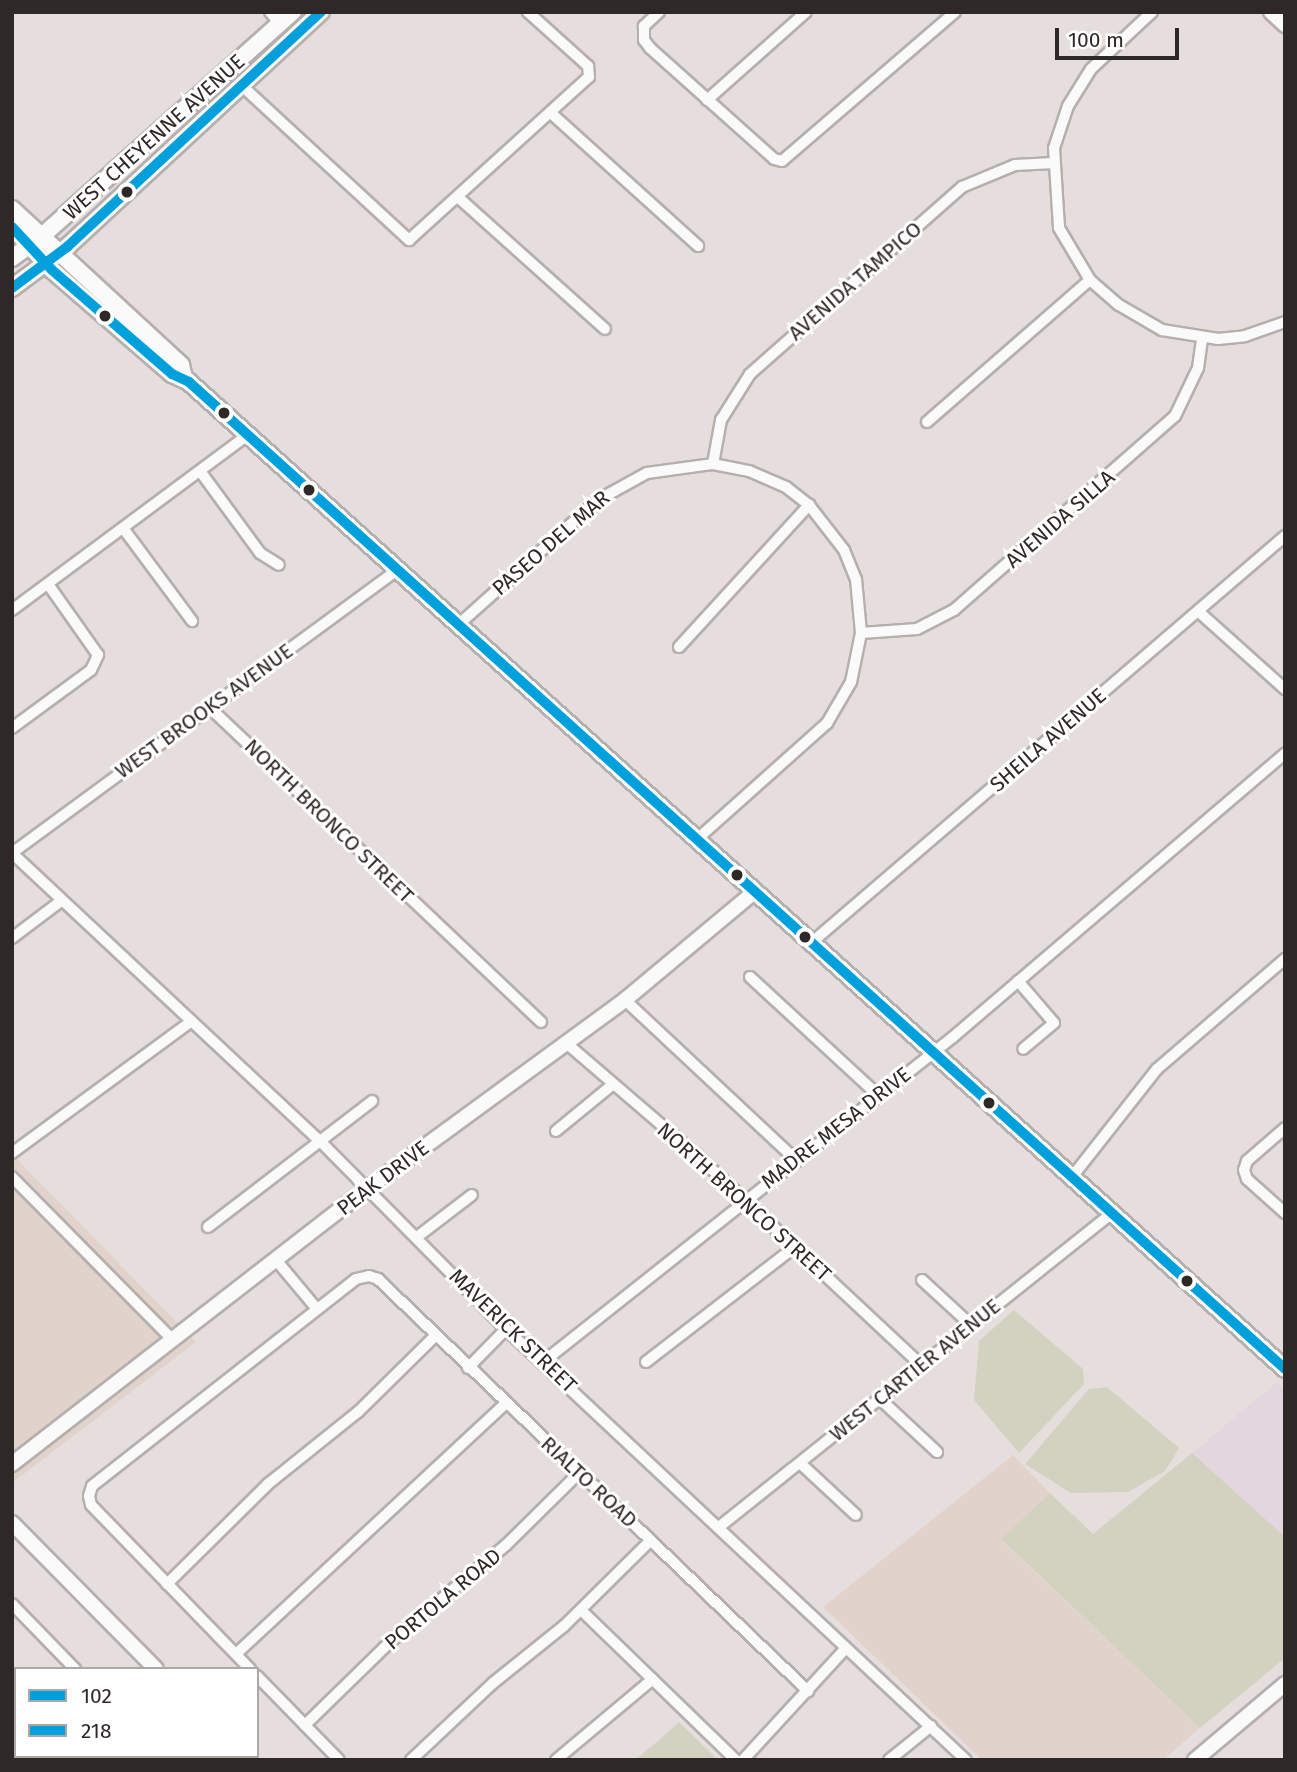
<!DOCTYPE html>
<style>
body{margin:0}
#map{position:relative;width:1297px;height:1772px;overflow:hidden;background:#e6dedc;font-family:"Fira Sans",sans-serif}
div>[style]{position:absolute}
.commercial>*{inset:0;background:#e4d6de}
.built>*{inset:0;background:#e1d2cc}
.green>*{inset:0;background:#d3d2c0}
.roads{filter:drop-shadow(2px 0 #b5afad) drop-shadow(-2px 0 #b5afad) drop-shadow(0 2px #b5afad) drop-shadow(0 -2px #b5afad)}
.street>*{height:10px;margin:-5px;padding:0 5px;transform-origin:5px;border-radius:5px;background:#fbfafa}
.secondary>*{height:14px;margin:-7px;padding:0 7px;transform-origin:7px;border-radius:7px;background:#fbfafa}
.primary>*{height:16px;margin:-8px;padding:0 8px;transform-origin:8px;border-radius:8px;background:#fbfafa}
.bus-1>*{height:10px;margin:-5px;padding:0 5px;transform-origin:5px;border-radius:5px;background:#00a0dc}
.bus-2>*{height:10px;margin:-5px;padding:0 5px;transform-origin:5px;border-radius:5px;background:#05a0db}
.dots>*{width:19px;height:19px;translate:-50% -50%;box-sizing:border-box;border:4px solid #fff;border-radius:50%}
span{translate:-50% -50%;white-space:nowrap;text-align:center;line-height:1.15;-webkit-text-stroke:6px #fff;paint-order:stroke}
.street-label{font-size:21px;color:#2e2826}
.frame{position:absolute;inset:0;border:14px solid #2e2826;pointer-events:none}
.legend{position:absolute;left:14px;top:1667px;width:245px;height:91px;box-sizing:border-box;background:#fff;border:2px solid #aba9a8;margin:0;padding:9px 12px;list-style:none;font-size:21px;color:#2e2826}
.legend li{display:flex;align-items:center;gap:14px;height:35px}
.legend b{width:35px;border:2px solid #aba9a8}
.scale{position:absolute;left:1055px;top:28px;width:124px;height:32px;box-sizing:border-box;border:4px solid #2e2826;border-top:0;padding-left:9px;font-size:21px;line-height:24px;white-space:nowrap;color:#2e2826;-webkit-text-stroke:5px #fff;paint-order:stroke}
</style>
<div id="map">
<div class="commercial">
<i style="clip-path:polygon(1277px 1382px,1285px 1389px,1285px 1537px,1192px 1453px)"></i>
</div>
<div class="built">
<i style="clip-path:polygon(12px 1154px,196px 1342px,12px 1483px)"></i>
<i style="clip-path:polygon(1013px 1455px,1050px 1493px,1001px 1540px,1200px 1728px,1163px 1760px,982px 1760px,823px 1607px)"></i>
</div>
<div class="green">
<i style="clip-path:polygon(1014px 1310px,1083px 1369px,1084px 1384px,1019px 1453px,974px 1400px,979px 1341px)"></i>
<i style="clip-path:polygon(1107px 1387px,1179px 1448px,1165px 1471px,1128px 1492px,1071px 1493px,1025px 1464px,1089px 1389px)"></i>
<i style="clip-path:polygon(1192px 1453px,1285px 1537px,1285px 1658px,1200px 1728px,1001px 1539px,1050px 1493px,1093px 1534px)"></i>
<i style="clip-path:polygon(679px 1722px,718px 1760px,635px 1760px,658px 1741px)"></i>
</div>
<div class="roads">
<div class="street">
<i style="left:270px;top:12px;width:16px;rotate:50deg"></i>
<i style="left:659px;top:12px;width:21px;rotate:137deg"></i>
<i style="left:644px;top:26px;width:14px;rotate:90deg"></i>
<i style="left:644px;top:40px;width:10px;rotate:53deg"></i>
<i style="left:650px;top:48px;width:166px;rotate:41.8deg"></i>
<i style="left:774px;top:159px;width:8px;rotate:14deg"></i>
<i style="left:782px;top:161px;width:228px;rotate:-40.7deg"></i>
<i style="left:1152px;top:12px;width:83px;rotate:136.9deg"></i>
<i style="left:1091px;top:69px;width:44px;rotate:121.9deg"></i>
<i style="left:1068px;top:106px;width:44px;rotate:108.4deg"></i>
<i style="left:1054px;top:148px;width:80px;rotate:86.4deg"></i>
<i style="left:1059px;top:228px;width:61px;rotate:59.2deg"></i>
<i style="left:1090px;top:280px;width:38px;rotate:41deg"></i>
<i style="left:1119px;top:305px;width:50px;rotate:30.2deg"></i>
<i style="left:1162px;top:330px;width:57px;rotate:9.1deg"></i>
<i style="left:1218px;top:339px;width:27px;rotate:-6deg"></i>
<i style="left:1245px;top:336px;width:42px;rotate:-19.3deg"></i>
<i style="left:241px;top:85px;width:229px;rotate:42.7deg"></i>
<i style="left:409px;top:240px;width:243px;rotate:-42.2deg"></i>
<i style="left:589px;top:77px;width:11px;rotate:-95deg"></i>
<i style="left:588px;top:66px;width:81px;rotate:-138deg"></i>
<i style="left:707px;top:100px;width:132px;rotate:-41.6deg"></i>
<i style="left:552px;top:114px;width:197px;rotate:42.1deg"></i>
<i style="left:459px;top:198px;width:196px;rotate:41.9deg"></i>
<i style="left:927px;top:422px;width:216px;rotate:-41.1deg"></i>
<i style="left:713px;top:464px;width:45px;rotate:-79.7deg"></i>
<i style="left:721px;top:420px;width:54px;rotate:-57.8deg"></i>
<i style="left:750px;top:374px;width:283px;rotate:-41.4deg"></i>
<i style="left:962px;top:187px;width:57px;rotate:-22.5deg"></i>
<i style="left:1015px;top:165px;width:39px;rotate:-3deg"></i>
<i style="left:200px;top:471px;width:102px;rotate:53.8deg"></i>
<i style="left:260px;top:553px;width:22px;rotate:32deg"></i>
<i style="left:123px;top:528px;width:116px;rotate:53.4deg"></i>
<i style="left:12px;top:610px;width:294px;rotate:-36.6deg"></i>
<i style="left:1198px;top:611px;width:117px;rotate:41.9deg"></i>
<i style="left:458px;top:625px;width:188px;rotate:-41.8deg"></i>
<i style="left:598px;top:500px;width:56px;rotate:-28.9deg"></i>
<i style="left:647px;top:473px;width:67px;rotate:-7.8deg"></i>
<i style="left:713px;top:464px;width:37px;rotate:11deg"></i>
<i style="left:749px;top:471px;width:40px;rotate:23.4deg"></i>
<i style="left:786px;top:487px;width:29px;rotate:38deg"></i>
<i style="left:809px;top:505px;width:57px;rotate:52.1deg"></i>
<i style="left:844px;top:550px;width:31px;rotate:68deg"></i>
<i style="left:856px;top:579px;width:54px;rotate:84.7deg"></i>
<i style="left:861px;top:633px;width:50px;rotate:101.5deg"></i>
<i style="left:851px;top:682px;width:48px;rotate:120.3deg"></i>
<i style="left:827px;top:723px;width:176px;rotate:138.2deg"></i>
<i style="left:861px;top:633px;width:56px;rotate:-4.1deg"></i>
<i style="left:917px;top:629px;width:42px;rotate:-27.2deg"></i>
<i style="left:954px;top:610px;width:294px;rotate:-41.3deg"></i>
<i style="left:1175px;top:416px;width:53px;rotate:-64.4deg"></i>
<i style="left:1198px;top:368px;width:29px;rotate:-82deg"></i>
<i style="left:679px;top:647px;width:193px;rotate:-47.5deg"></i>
<i style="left:208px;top:706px;width:459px;rotate:43.5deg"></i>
<i style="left:12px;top:728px;width:98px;rotate:-36.3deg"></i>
<i style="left:91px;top:670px;width:17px;rotate:-65deg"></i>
<i style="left:98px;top:655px;width:87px;rotate:-125.2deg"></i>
<i style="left:12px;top:853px;width:422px;rotate:43.1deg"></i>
<i style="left:320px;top:1141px;width:264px;rotate:45.3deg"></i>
<i style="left:506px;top:1329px;width:630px;rotate:43.14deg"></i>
<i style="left:12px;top:853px;width:478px;rotate:-36.3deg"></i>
<i style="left:12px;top:938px;width:61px;rotate:-37.1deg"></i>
<i style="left:811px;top:943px;width:625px;rotate:-40.65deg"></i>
<i style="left:750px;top:977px;width:174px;rotate:42.7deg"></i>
<i style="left:1018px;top:981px;width:55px;rotate:49.4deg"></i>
<i style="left:1054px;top:1023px;width:40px;rotate:140deg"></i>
<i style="left:625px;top:1000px;width:234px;rotate:43.1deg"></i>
<i style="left:565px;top:1042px;width:181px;rotate:40.7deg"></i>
<i style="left:702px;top:1160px;width:300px;rotate:43.1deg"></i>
<i style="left:1285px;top:1128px;width:50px;rotate:139deg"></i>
<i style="left:1247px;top:1161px;width:9px;rotate:108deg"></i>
<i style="left:1244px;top:1170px;width:9px;rotate:72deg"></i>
<i style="left:1247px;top:1179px;width:51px;rotate:41.8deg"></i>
<i style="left:556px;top:1131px;width:72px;rotate:-39.4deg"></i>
<i style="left:12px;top:1153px;width:223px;rotate:-36.3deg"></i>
<i style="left:12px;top:1177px;width:229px;rotate:45.4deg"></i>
<i style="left:1072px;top:1177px;width:137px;rotate:-51.8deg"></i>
<i style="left:1157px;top:1069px;width:169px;rotate:-40.7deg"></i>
<i style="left:208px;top:1227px;width:207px;rotate:-37.5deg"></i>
<i style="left:417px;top:1237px;width:69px;rotate:-37.4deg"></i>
<i style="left:276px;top:1260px;width:64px;rotate:50.1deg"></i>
<i style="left:922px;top:1280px;width:67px;rotate:42.6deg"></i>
<i style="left:543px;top:1362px;width:523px;rotate:-38.4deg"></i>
<i style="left:953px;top:1037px;width:437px;rotate:-40.5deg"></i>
<i style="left:646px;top:1362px;width:188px;rotate:-37.7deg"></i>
<i style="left:468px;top:1368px;width:54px;rotate:-45.7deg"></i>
<i style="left:880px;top:1399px;width:78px;rotate:42.9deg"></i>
<i style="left:800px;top:1463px;width:76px;rotate:42.9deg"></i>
<i style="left:719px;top:1527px;width:503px;rotate:-38.62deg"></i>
<i style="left:167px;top:1584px;width:142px;rotate:-44.7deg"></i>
<i style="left:268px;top:1484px;width:115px;rotate:-38.7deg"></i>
<i style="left:358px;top:1412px;width:108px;rotate:-44.6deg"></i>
<i style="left:12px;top:1604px;width:91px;rotate:45.9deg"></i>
<i style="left:581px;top:1610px;width:216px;rotate:44.1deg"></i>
<i style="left:236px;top:1654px;width:367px;rotate:-42.9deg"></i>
<i style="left:250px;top:1669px;width:228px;rotate:-134.1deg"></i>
<i style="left:91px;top:1505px;width:9px;rotate:-103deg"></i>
<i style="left:89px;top:1496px;width:10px;rotate:-73deg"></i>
<i style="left:92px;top:1486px;width:335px;rotate:-38.1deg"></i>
<i style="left:356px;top:1279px;width:13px;rotate:-13deg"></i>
<i style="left:369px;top:1276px;width:9px;rotate:18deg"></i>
<i style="left:378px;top:1279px;width:596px;rotate:43.78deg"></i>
<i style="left:257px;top:1676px;width:117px;rotate:45.7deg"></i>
<i style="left:305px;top:1725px;width:119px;rotate:-44.3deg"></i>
<i style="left:390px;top:1642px;width:151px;rotate:-39.9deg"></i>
<i style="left:506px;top:1545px;width:104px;rotate:-44.6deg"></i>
<i style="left:12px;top:1756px;width:4px;rotate:-27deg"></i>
<i style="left:24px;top:1756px;width:5px;rotate:53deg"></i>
<i style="left:157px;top:1756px;width:6px;rotate:45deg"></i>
<i style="left:411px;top:1760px;width:112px;rotate:-43.2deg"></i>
<i style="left:493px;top:1683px;width:91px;rotate:-38.8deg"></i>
<i style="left:564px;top:1626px;width:122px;rotate:-44.7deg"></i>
<i style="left:556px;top:1760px;width:126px;rotate:-39.9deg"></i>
<i style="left:743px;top:1760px;width:151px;rotate:-47.4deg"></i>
<i style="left:889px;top:1760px;width:54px;rotate:-39deg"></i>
</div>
<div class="secondary">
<i style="left:1271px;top:12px;width:19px;rotate:43deg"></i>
<i style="left:12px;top:1464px;width:450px;rotate:-37.8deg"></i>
<i style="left:368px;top:1188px;width:318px;rotate:-36.2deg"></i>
<i style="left:625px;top:1000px;width:168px;rotate:-39.9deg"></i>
<i style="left:12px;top:1523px;width:205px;rotate:45.4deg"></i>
<i style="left:241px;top:1756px;width:6px;rotate:45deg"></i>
<i style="left:1195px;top:1760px;width:118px;rotate:-40.2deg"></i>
</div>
<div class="primary">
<i style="left:12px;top:209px;width:230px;rotate:42.7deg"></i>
<i style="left:181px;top:365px;width:13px;rotate:77deg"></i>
<i style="left:12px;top:227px;width:59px;rotate:47.1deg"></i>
<i style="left:52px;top:270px;width:159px;rotate:40.9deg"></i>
<i style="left:172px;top:374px;width:19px;rotate:25deg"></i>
<i style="left:189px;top:382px;width:1475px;rotate:42deg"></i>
<i style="left:12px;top:258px;width:36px;rotate:-36deg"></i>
<i style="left:41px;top:237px;width:338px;rotate:-41.8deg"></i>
<i style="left:12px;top:288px;width:69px;rotate:-36.7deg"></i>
<i style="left:67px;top:247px;width:346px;rotate:-42.8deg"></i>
</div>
</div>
<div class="bus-1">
<i style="left:12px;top:227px;width:59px;rotate:47.1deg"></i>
<i style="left:52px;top:270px;width:159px;rotate:40.9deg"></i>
<i style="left:172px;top:374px;width:19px;rotate:25deg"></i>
<i style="left:189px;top:382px;width:1475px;rotate:42deg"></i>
</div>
<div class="bus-2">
<i style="left:12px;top:288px;width:69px;rotate:-36.7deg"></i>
<i style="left:67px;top:247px;width:346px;rotate:-42.8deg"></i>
</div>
<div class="dots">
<i style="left:127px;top:192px;background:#2e2826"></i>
<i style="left:105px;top:316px;background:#2e2826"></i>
<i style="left:224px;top:413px;background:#2e2826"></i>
<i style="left:309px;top:490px;background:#2e2826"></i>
<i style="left:737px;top:875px;background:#2e2826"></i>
<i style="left:805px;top:937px;background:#2e2826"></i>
<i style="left:989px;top:1103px;background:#2e2826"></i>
<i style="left:1187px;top:1281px;background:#2e2826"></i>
</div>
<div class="street-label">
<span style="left:154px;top:137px;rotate:-42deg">WEST CHEYENNE AVENUE</span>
<span style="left:855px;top:281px;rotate:-41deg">AVENIDA TAMPICO</span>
<span style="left:1060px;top:519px;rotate:-41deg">AVENIDA SILLA</span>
<span style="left:551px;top:543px;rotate:-41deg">PASEO DEL MAR</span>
<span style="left:204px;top:711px;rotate:-36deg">WEST BROOKS AVENUE</span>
<span style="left:1048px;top:740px;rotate:-41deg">SHEILA AVENUE</span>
<span style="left:329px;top:821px;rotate:44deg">NORTH BRONCO STREET</span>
<span style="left:836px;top:1128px;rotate:-38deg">MADRE MESA DRIVE</span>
<span style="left:383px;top:1178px;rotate:-37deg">PEAK DRIVE</span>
<span style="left:744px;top:1202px;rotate:42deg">NORTH BRONCO STREET</span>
<span style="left:513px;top:1331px;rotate:44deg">MAVERICK STREET</span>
<span style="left:915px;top:1370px;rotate:-39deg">WEST CARTIER AVENUE</span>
<span style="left:589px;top:1482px;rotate:43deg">RIALTO ROAD</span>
<span style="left:443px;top:1599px;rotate:-40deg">PORTOLA ROAD</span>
</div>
<div class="frame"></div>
<ul class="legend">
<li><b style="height:9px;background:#00a0dc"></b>102</li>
<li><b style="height:9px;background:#05a0db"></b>218</li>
</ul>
<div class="scale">100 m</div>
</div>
